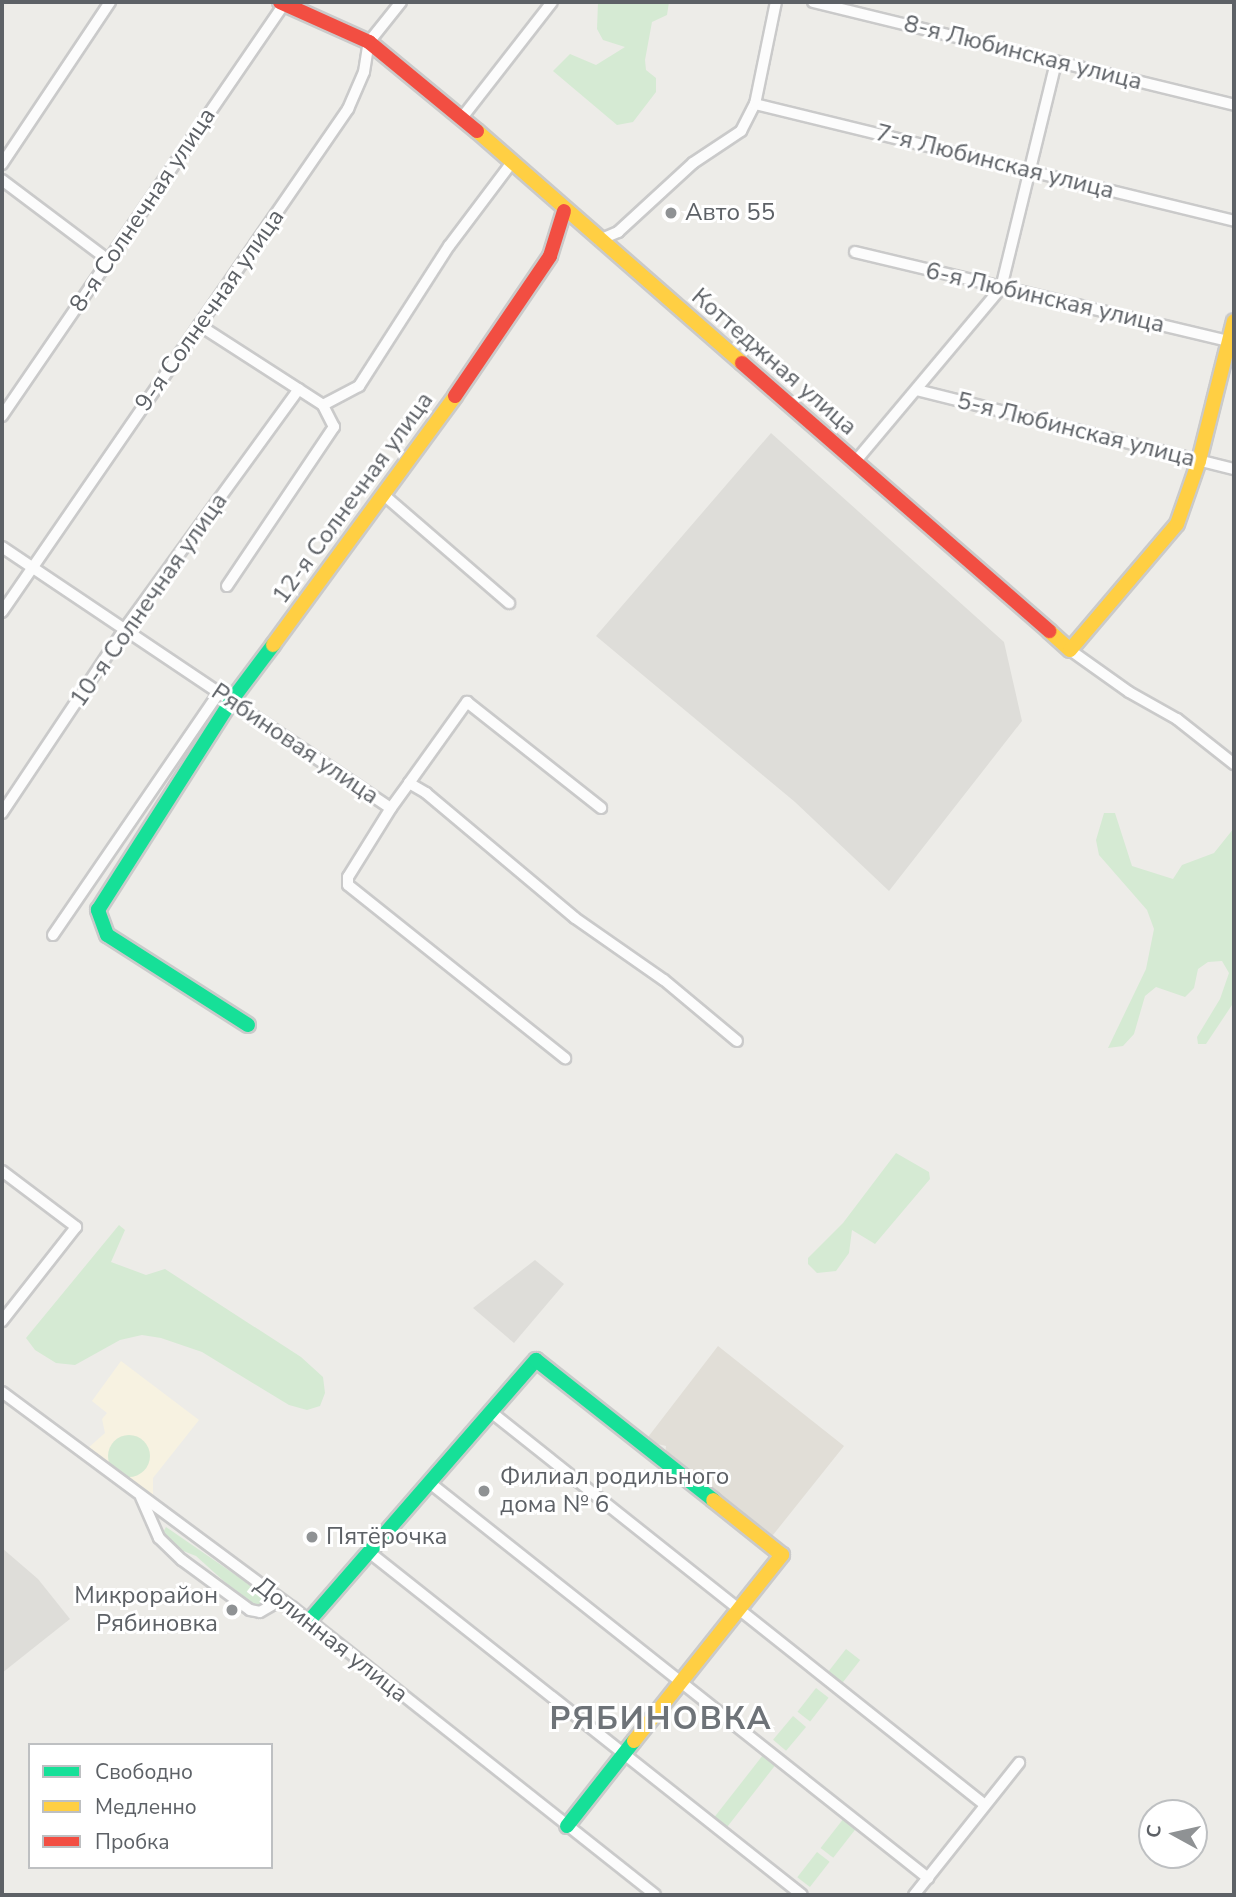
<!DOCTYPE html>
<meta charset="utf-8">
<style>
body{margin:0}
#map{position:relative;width:1236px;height:1897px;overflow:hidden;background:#edece8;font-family:"Nunito Sans",sans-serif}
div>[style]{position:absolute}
.commercial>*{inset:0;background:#f7f2e1}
.industrial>*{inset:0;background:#deddd9}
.education>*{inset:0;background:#e1ded7}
.green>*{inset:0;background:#d5ead3;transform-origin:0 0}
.round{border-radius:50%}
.roads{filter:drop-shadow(2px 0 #cacaca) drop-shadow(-2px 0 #cacaca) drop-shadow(0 2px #cacaca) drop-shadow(0 -2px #cacaca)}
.street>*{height:10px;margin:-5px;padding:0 5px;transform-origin:5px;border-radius:5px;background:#fcfcfc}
.fast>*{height:14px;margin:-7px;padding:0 7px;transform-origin:7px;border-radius:7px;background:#16e098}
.slow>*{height:14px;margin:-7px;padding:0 7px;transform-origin:7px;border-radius:7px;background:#ffcf43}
.jam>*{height:14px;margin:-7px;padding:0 7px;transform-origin:7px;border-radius:7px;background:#f24e42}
.dots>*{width:19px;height:19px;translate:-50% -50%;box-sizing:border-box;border:4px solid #fff;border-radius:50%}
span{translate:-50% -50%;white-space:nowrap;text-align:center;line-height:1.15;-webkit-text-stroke:6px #fff;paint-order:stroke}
.street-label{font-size:24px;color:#5d6166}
.poi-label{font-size:24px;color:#5d6166}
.left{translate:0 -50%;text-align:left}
.right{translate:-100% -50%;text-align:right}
.district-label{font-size:32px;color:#6e7378;font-weight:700;letter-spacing:2px}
.frame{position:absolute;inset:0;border:4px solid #5d6166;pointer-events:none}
.legend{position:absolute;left:28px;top:1743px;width:245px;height:126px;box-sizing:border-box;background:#fff;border:2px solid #bec0c2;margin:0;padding:9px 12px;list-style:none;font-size:21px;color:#5d6166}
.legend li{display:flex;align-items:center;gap:14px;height:35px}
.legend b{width:35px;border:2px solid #bec0c2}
.north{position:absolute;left:1138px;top:1799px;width:70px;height:70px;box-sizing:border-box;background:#fff;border:2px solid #bec0c2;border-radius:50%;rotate:278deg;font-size:19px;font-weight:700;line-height:28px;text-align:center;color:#5d6166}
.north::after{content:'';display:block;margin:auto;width:24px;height:32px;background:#8f9294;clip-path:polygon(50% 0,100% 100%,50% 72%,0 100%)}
</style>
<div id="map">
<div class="commercial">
<i style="clip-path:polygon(121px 1361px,199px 1420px,153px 1478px,153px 1497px,88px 1448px,105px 1433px,102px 1419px,107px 1413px,92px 1401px)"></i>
</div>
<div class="industrial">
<i style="clip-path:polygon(771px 433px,1004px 642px,1022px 721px,889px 891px,795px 802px,596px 636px)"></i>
<i style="clip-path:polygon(535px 1260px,564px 1284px,514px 1343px,473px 1308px)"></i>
<i style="clip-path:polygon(2px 1548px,38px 1579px,70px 1619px,2px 1673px)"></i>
</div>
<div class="education">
<i style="clip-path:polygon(718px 1346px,844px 1446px,769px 1540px,724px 1503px,722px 1495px,710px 1493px,665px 1457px,666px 1446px,645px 1441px)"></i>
</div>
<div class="green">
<i style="clip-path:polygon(598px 2px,669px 2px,667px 15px,652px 22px,645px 60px,646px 70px,656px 78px,656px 92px,633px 122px,617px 125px,553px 71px,570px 54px,596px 65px,625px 47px,603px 40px,597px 29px)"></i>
<i style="clip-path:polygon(1104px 813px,1115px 813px,1132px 866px,1173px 879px,1182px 865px,1214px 853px,1234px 828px,1234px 1002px,1206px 1044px,1198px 1044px,1197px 1037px,1220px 999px,1229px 973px,1222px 961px,1208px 962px,1198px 969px,1194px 988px,1185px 997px,1156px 987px,1145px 996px,1134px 1034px,1123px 1046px,1108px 1048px,1146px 969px,1154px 929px,1147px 910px,1099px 855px,1096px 840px)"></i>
<i style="clip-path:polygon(896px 1153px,929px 1172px,930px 1179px,875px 1244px,852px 1230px,849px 1253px,836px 1271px,817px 1273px,808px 1264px,808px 1258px,843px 1223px)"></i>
<i style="clip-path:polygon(119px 1225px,125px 1230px,111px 1262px,146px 1275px,165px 1269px,301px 1357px,323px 1377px,325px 1393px,320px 1406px,307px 1410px,289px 1405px,202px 1352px,161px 1338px,142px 1335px,120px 1340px,75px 1365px,56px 1363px,35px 1350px,26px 1338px)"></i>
<i class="round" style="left:108px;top:1435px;width:42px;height:42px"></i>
<i style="clip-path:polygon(166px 1527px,266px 1596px,262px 1605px,247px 1602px,196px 1556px,173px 1547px,162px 1534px)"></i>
<i style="left:846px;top:1649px;width:18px;height:30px;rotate:38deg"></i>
<i style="left:816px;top:1688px;width:16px;height:30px;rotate:38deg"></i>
<i style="left:793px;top:1716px;width:17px;height:31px;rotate:40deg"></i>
<i style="left:763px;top:1755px;width:16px;height:81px;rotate:38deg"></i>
<i style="left:844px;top:1818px;width:16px;height:38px;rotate:38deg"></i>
<i style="left:817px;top:1852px;width:16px;height:32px;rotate:38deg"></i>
</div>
<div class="roads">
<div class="street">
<i style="left:813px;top:2px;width:433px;rotate:13.7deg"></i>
<i style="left:755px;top:104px;width:493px;rotate:13.7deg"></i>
<i style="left:461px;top:119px;width:148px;rotate:-52.1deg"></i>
<i style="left:2px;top:164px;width:195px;rotate:-56.3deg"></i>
<i style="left:2px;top:180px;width:133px;rotate:37deg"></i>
<i style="left:599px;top:240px;width:21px;rotate:-23deg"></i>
<i style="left:618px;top:232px;width:102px;rotate:-42.6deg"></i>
<i style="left:693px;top:163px;width:58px;rotate:-33.7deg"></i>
<i style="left:741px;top:131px;width:30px;rotate:-63deg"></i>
<i style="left:755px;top:104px;width:104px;rotate:-78.4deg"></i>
<i style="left:855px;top:252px;width:390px;rotate:13.4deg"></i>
<i style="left:199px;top:325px;width:148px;rotate:32.8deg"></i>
<i style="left:917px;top:390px;width:327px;rotate:14deg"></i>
<i style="left:2px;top:416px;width:499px;rotate:-55.6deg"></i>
<i style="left:855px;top:462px;width:227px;rotate:-50deg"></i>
<i style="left:1001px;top:288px;width:233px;rotate:-76.3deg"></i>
<i style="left:385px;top:496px;width:164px;rotate:40.8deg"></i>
<i style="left:2px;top:547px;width:468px;rotate:33.9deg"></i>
<i style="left:391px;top:808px;width:31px;rotate:-54deg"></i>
<i style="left:409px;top:783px;width:20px;rotate:30deg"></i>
<i style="left:426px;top:793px;width:194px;rotate:40deg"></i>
<i style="left:575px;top:918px;width:108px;rotate:34.9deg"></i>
<i style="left:664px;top:980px;width:95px;rotate:39.9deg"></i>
<i style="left:227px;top:586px;width:192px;rotate:-56.1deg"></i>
<i style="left:334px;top:427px;width:25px;rotate:-117deg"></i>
<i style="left:323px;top:405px;width:41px;rotate:-27.8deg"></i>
<i style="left:359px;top:386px;width:166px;rotate:-57.3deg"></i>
<i style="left:449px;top:246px;width:101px;rotate:-53deg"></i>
<i style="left:2px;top:612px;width:611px;rotate:-55.48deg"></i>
<i style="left:348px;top:109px;width:40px;rotate:-66.6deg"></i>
<i style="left:364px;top:72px;width:30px;rotate:-81deg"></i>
<i style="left:369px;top:42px;width:51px;rotate:-51.3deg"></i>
<i style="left:1070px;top:650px;width:72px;rotate:35.4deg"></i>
<i style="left:1129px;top:692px;width:55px;rotate:29.4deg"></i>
<i style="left:1177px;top:719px;width:73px;rotate:38.3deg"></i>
<i style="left:409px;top:783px;width:100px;rotate:-54.4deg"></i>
<i style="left:467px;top:702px;width:171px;rotate:38.3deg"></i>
<i style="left:391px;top:808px;width:81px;rotate:121.9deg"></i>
<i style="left:348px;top:877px;width:8px;rotate:90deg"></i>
<i style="left:348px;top:885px;width:278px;rotate:38.6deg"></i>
<i style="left:2px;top:813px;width:224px;rotate:-56.3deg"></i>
<i style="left:126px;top:627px;width:294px;rotate:-54deg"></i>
<i style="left:53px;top:935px;width:293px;rotate:-55.6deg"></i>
<i style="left:2px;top:1171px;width:93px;rotate:37.1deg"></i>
<i style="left:76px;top:1227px;width:120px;rotate:128.2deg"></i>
<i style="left:2px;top:1392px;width:361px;rotate:36.6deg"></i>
<i style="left:292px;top:1607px;width:463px;rotate:38.4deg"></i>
<i style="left:491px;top:1412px;width:631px;rotate:38.5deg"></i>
<i style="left:430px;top:1483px;width:636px;rotate:38.42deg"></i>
<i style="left:141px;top:1497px;width:45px;rotate:66.3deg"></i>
<i style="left:159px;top:1538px;width:32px;rotate:44deg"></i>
<i style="left:182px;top:1560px;width:84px;rotate:36.3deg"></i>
<i style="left:250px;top:1610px;width:10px;rotate:11deg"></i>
<i style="left:260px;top:1612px;width:24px;rotate:-30deg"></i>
<i style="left:369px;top:1552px;width:552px;rotate:38.38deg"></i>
<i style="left:914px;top:1895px;width:169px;rotate:-51.5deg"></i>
</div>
<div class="fast">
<i style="left:248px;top:1025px;width:167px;rotate:-147.4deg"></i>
<i style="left:107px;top:935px;width:27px;rotate:-110deg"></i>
<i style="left:98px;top:910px;width:248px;rotate:-57.5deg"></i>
<i style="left:231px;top:701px;width:70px;rotate:-53.1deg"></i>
<i style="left:309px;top:1621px;width:346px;rotate:-49deg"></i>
<i style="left:536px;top:1360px;width:226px;rotate:38.3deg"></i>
<i style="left:567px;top:1826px;width:108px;rotate:-51.8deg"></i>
</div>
<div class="slow">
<i style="left:477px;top:131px;width:352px;rotate:41.2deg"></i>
<i style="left:1049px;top:631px;width:28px;rotate:42deg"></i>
<i style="left:1070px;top:650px;width:165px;rotate:-49.7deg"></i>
<i style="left:1177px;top:524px;width:67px;rotate:-70.8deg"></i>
<i style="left:1199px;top:461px;width:144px;rotate:-76deg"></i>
<i style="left:273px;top:645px;width:308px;rotate:-53.8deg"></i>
<i style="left:634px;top:1741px;width:238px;rotate:-51.5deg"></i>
<i style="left:782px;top:1555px;width:88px;rotate:-141.4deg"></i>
</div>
<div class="jam">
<i style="left:280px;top:2px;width:98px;rotate:24.2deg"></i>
<i style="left:369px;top:42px;width:140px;rotate:39.5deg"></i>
<i style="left:742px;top:363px;width:408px;rotate:41.1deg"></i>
<i style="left:455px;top:396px;width:169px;rotate:-55.8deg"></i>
<i style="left:550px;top:256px;width:47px;rotate:-72.7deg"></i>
</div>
</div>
<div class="dots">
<i style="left:671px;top:213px;background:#8f9294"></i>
<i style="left:484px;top:1491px;background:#8f9294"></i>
<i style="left:312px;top:1537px;background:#8f9294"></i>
<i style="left:232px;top:1610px;background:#8f9294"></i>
</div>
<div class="street-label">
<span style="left:1023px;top:53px;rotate:14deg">8-я Любинская улица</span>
<span style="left:995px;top:162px;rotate:14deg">7-я Любинская улица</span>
<span style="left:143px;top:210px;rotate:-56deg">8-я Солнечная улица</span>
<span style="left:1045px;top:298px;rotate:13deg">6-я Любинская улица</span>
<span style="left:210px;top:310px;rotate:-55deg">9-я Солнечная улица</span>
<span style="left:774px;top:362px;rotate:41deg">Коттеджная улица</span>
<span style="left:1076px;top:430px;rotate:14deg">5-я Любинская улица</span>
<span style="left:353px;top:498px;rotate:-54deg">12-я Солнечная улица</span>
<span style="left:149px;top:600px;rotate:-55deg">10-я Солнечная улица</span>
<span style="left:295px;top:744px;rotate:34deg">Рябиновая улица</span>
<span style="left:331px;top:1640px;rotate:38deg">Долинная улица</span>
</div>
<div class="poi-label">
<span class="left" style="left:685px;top:213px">Авто 55</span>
<span class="left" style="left:500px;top:1491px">Филиал родильного<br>дома № 6</span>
<span class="left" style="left:326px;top:1537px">Пятёрочка</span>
<span class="right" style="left:218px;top:1610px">Микрорайон<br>Рябиновка</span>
</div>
<div class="district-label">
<span style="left:661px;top:1719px">РЯБИНОВКА</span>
</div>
<div class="frame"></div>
<ul class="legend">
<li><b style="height:9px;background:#16e098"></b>Свободно</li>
<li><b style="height:9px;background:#ffcf43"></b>Медленно</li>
<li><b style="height:9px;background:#f24e42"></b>Пробка</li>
</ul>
<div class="north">С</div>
</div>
